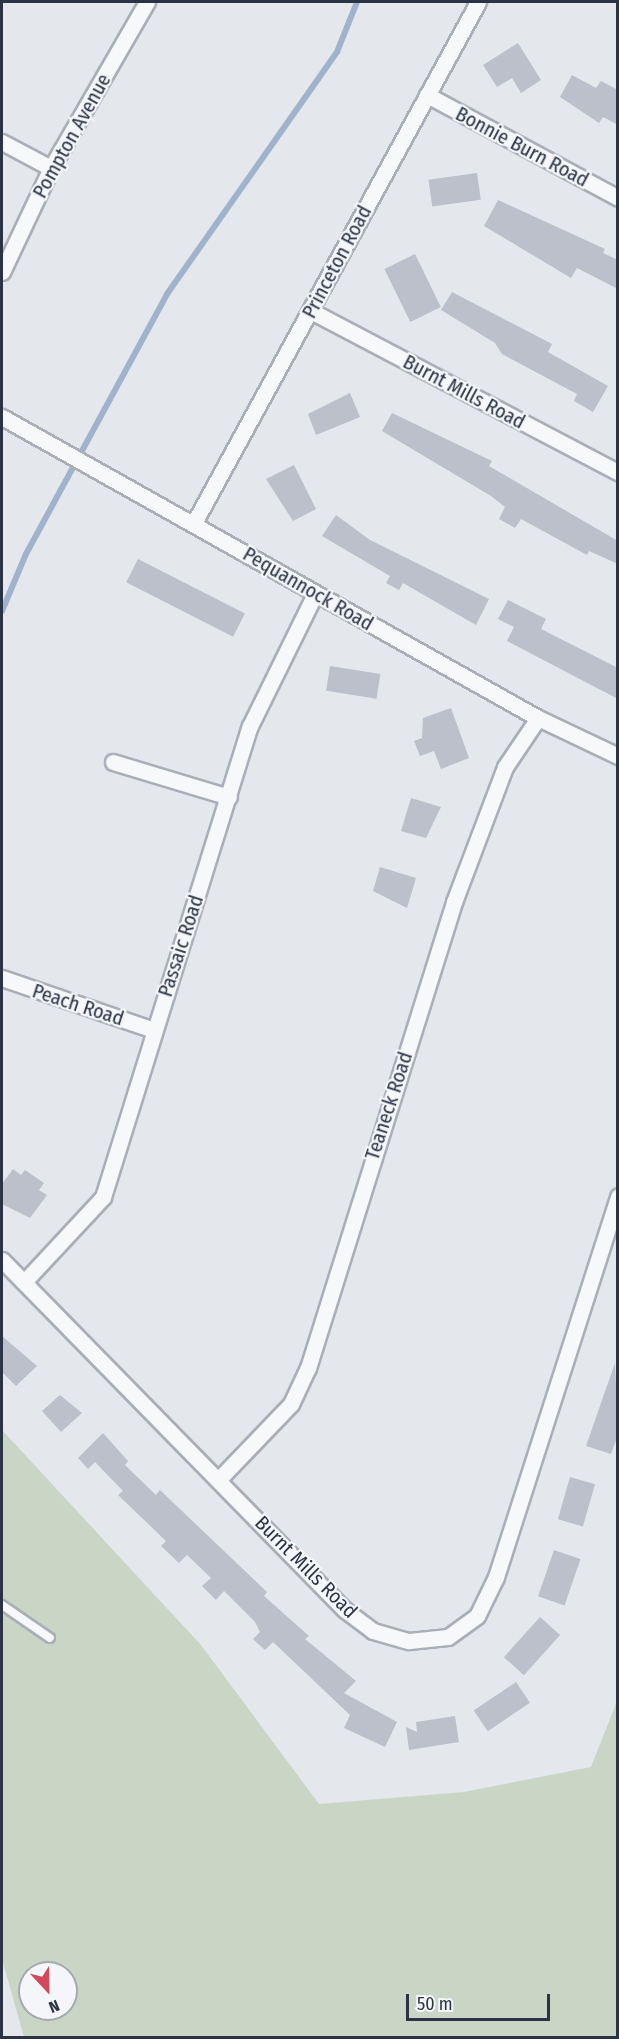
<!DOCTYPE html>
<style>
body{margin:0}
#map{position:relative;width:619px;height:2039px;overflow:hidden;background:#e4e7ec;font-family:"Fira Sans Condensed",sans-serif}
div>[style]{position:absolute}
.green>*{inset:0;background:#c9d6c5}
.stream>*{height:6px;margin:-3px;padding:0 3px;transform-origin:3px;border-radius:3px;background:#9fb4cc}
.building>*{inset:0;background:#bbc0ca;transform-origin:0 0}
.roads{filter:drop-shadow(2px 0 #a9aeb7) drop-shadow(-2px 0 #a9aeb7) drop-shadow(0 2px #a9aeb7) drop-shadow(0 -2px #a9aeb7)}
.lane>*{height:8px;margin:-4px;padding:0 4px;transform-origin:4px;border-radius:4px;background:#f7f8fa}
.street>*{height:15px;margin:-7.5px;padding:0 7.5px;transform-origin:7.5px;border-radius:7.5px;background:#f7f8fa}
span{translate:-50% -50%;white-space:nowrap;text-align:center;line-height:1.15;-webkit-text-stroke:4.5px #f4f6f9;paint-order:stroke}
.street-label{font-size:20px;color:#2b3445}
.frame{position:absolute;inset:0;border:3px solid #2b3445;pointer-events:none}
.north{position:absolute;left:18px;top:1961px;width:60px;height:60px;box-sizing:border-box;background:#f4f6f9;border:2px solid #a4a8b1;border-radius:50%;rotate:158deg;font-size:16px;font-weight:700;line-height:24px;text-align:center;color:#2b3445}
.north::after{content:'';display:block;margin:auto;width:21px;height:27px;background:#d1495b;clip-path:polygon(50% 0,100% 100%,50% 72%,0 100%)}
.scale{position:absolute;left:406px;top:1994px;width:144px;height:27px;box-sizing:border-box;border:3px solid #2b3445;border-top:0;padding-left:8px;font-size:18px;line-height:21px;white-space:nowrap;color:#2b3445;-webkit-text-stroke:4px #f4f6f9;paint-order:stroke}
</style>
<div id="map">
<div class="green">
<i style="clip-path:polygon(evenodd,2px 1430px,201px 1645px,319px 1804px,464px 1792px,591px 1767px,617px 1701px,617px 2037px,24px 2037px,2px 1959px,2px 1430px,30px 1973px,66px 1973px,66px 2009px,30px 2009px,30px 1973px)"></i>
</div>
<div class="stream">
<i style="left:2px;top:611px;width:62px;rotate:-67.2deg"></i>
<i style="left:26px;top:554px;width:296px;rotate:-61.5deg"></i>
<i style="left:167px;top:294px;width:296px;rotate:-54.9deg"></i>
<i style="left:337px;top:52px;width:54px;rotate:-68.2deg"></i>
</div>
<div class="building">
<i style="clip-path:polygon(518px 43px,541px 80px,521px 93px,512px 78px,497px 87px,483px 65px)"></i>
<i style="clip-path:polygon(572px 75px,596px 88px,601px 81px,618px 90px,618px 125px,603px 117px,599px 123px,560px 97px)"></i>
<i style="left:477px;top:173px;width:27px;height:49px;rotate:82deg"></i>
<i style="clip-path:polygon(498px 200px,605px 249px,603px 253px,618px 260px,618px 289px,577px 268px,571px 278px,484px 226px)"></i>
<i style="left:415px;top:254px;width:59px;height:34px;rotate:64deg"></i>
<i style="clip-path:polygon(452px 292px,552px 344px,548px 352px,608px 386px,593px 412px,574px 401px,577px 394px,502px 354px,495px 343px,441px 310px)"></i>
<i style="clip-path:polygon(350px 393px,360px 417px,316px 435px,308px 414px)"></i>
<i style="clip-path:polygon(392px 413px,492px 461px,489px 466px,618px 541px,618px 564px,589px 551px,587px 555px,521px 519px,515px 528px,499px 519px,505px 507px,491px 496px,382px 431px)"></i>
<i style="clip-path:polygon(294px 465px,316px 509px,293px 521px,266px 479px)"></i>
<i style="clip-path:polygon(336px 515px,370px 540px,489px 599px,476px 625px,403px 583px,399px 590px,386px 583px,390px 576px,322px 536px)"></i>
<i style="left:138px;top:559px;width:120px;height:26px;rotate:27deg"></i>
<i style="clip-path:polygon(508px 600px,546px 619px,541px 629px,618px 668px,618px 699px,507px 641px,514px 627px,498px 619px)"></i>
<i style="left:330px;top:666px;width:51px;height:25px;rotate:9deg"></i>
<i style="clip-path:polygon(451px 708px,469px 758px,441px 769px,434px 751px,420px 756px,414px 741px,422px 738px,423px 718px)"></i>
<i style="clip-path:polygon(411px 798px,441px 807px,426px 838px,401px 831px)"></i>
<i style="clip-path:polygon(380px 867px,416px 878px,407px 908px,373px 891px)"></i>
<i style="clip-path:polygon(13px 1169px,21px 1175px,25px 1170px,44px 1183px,39px 1190px,47px 1195px,30px 1218px,2px 1204px,2px 1184px)"></i>
<i style="clip-path:polygon(2px 1336px,37px 1366px,16px 1386px,2px 1372px)"></i>
<i style="clip-path:polygon(615px 1363px,618px 1435px,611px 1454px,586px 1446px)"></i>
<i style="clip-path:polygon(60px 1395px,82px 1413px,61px 1432px,42px 1411px)"></i>
<i style="clip-path:polygon(103px 1433px,128px 1461px,125px 1465px,156px 1495px,160px 1490px,267px 1592px,264px 1596px,309px 1636px,305px 1639px,356px 1681px,344px 1693px,397px 1722px,385px 1747px,344px 1728px,350px 1715px,273px 1642px,265px 1650px,253px 1639px,260px 1632px,255px 1622px,224px 1591px,216px 1600px,202px 1586px,211px 1578px,187px 1555px,179px 1563px,161px 1546px,166px 1541px,118px 1495px,123px 1491px,95px 1462px,88px 1469px,78px 1458px)"></i>
<i style="left:570px;top:1477px;width:26px;height:44px;rotate:16deg"></i>
<i style="left:554px;top:1550px;width:28px;height:49px;rotate:19deg"></i>
<i style="left:540px;top:1617px;width:27px;height:54px;rotate:42deg"></i>
<i style="left:516px;top:1682px;width:25px;height:51px;rotate:56deg"></i>
<i style="clip-path:polygon(455px 1716px,459px 1742px,409px 1750px,406px 1727px,417px 1732px,416px 1722px)"></i>
</div>
<div class="roads">
<div class="lane">
<i style="left:2px;top:1605px;width:58px;rotate:34.5deg"></i>
</div>
<div class="street">
<i style="left:427px;top:95px;width:217px;rotate:28.3deg"></i>
<i style="left:2px;top:142px;width:55px;rotate:28deg"></i>
<i style="left:2px;top:272px;width:115px;rotate:-64.8deg"></i>
<i style="left:51px;top:168px;width:192px;rotate:-60deg"></i>
<i style="left:311px;top:311px;width:347px;rotate:27.7deg"></i>
<i style="left:2px;top:417px;width:615px;rotate:29.32deg"></i>
<i style="left:538px;top:718px;width:89px;rotate:25.4deg"></i>
<i style="left:194px;top:523px;width:593px;rotate:-61.4deg"></i>
<i style="left:113px;top:762px;width:121px;rotate:16.8deg"></i>
<i style="left:2px;top:978px;width:161px;rotate:18.9deg"></i>
<i style="left:2px;top:1260px;width:490px;rotate:45.6deg"></i>
<i style="left:345px;top:1610px;width:35px;rotate:37deg"></i>
<i style="left:373px;top:1631px;width:37px;rotate:16deg"></i>
<i style="left:409px;top:1641px;width:39px;rotate:-6deg"></i>
<i style="left:448px;top:1637px;width:36px;rotate:-36deg"></i>
<i style="left:477px;top:1616px;width:43px;rotate:-64deg"></i>
<i style="left:496px;top:1577px;width:400px;rotate:-72.2deg"></i>
<i style="left:24px;top:1282px;width:116px;rotate:-47.1deg"></i>
<i style="left:103px;top:1197px;width:493px;rotate:-72.7deg"></i>
<i style="left:250px;top:726px;width:147px;rotate:-63.8deg"></i>
<i style="left:219px;top:1479px;width:104px;rotate:-46.2deg"></i>
<i style="left:291px;top:1404px;width:40px;rotate:-65deg"></i>
<i style="left:308px;top:1368px;width:488px;rotate:-72.6deg"></i>
<i style="left:454px;top:902px;width:144px;rotate:-69.3deg"></i>
<i style="left:505px;top:767px;width:59px;rotate:-56deg"></i>
</div>
</div>
<div class="street-label">
<span style="left:72px;top:136px;rotate:-61deg">Pompton Avenue</span>
<span style="left:522px;top:147px;rotate:28deg">Bonnie Burn Road</span>
<span style="left:337px;top:262px;rotate:-62deg">Princeton Road</span>
<span style="left:464px;top:392px;rotate:28deg">Burnt Mills Road</span>
<span style="left:308px;top:589px;rotate:30deg">Pequannock Road</span>
<span style="left:181px;top:946px;rotate:-72deg">Passaic Road</span>
<span style="left:78px;top:1005px;rotate:18deg">Peach Road</span>
<span style="left:389px;top:1106px;rotate:-72deg">Teaneck Road</span>
<span style="left:306px;top:1567px;rotate:45deg">Burnt Mills Road</span>
</div>
<div class="frame"></div>
<div class="north">N</div>
<div class="scale">50 m</div>
</div>
